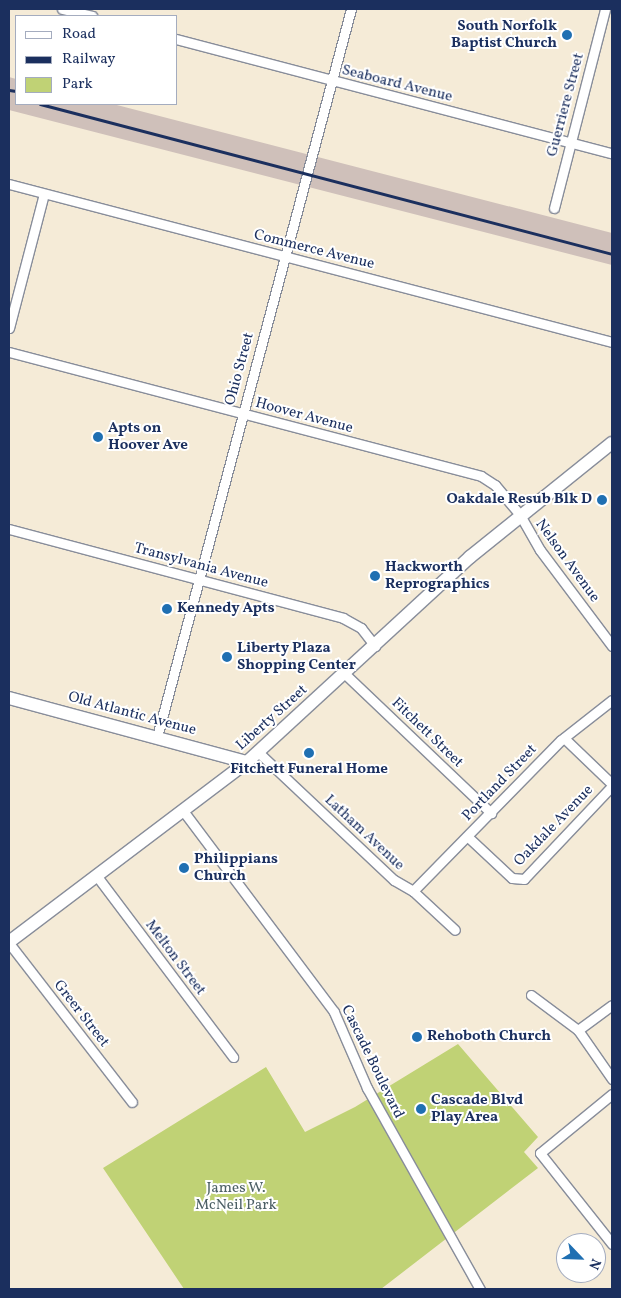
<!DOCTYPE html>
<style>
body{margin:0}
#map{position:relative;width:621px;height:1298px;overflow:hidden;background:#f5ebd7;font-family:Vollkorn,serif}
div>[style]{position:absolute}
.industrial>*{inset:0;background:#cfc0ba}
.green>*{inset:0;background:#c0d275}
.roads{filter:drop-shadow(1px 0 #888d9a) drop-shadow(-1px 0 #888d9a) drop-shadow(0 1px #888d9a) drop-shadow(0 -1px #888d9a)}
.minor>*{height:9px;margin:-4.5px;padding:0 4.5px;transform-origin:4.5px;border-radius:4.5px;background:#fff}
.secondary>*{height:12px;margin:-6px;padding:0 6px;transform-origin:6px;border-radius:6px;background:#fff}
.rail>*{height:3px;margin:-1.5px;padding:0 1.5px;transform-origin:1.5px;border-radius:1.5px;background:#1b2f5e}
.dots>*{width:14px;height:14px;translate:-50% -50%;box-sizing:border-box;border:2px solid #fff;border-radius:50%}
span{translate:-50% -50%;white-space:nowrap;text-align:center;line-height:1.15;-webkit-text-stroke:4px #fff;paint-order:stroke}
.poi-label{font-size:15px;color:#1b2f5e;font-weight:700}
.right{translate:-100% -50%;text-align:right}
.left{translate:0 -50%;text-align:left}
.street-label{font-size:15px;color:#1b2f5e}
.park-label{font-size:15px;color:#4d6065}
.frame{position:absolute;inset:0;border:10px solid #1b2f5e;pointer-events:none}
.legend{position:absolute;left:15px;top:15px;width:162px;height:90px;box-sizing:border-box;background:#fff;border:1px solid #a4acbf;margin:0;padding:6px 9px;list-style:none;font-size:15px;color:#1b2f5e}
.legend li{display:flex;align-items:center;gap:10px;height:25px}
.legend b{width:25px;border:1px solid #a4acbf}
.north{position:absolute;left:556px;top:1233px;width:50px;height:50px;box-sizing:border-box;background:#fff;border:1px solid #a4acbf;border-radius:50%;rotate:114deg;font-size:14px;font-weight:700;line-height:20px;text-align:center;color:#1b2f5e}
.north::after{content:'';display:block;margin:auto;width:18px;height:22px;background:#1f6fb2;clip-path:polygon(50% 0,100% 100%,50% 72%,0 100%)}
</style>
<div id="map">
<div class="industrial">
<i style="clip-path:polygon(9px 77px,16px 79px,16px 104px,113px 104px,612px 233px,612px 265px,9px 110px)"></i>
</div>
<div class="green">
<i style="clip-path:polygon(458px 1044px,538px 1137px,524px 1152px,538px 1168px,381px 1289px,184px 1289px,103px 1168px,266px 1067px,305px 1132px,355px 1107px)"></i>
</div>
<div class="roads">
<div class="minor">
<i style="left:62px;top:9px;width:31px;rotate:13deg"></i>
<i style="left:176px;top:39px;width:451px;rotate:14.7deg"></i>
<i style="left:9px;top:184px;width:623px;rotate:14.68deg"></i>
<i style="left:554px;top:208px;width:205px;rotate:-75.6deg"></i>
<i style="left:9px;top:328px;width:138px;rotate:-75.4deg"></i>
<i style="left:9px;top:352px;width:488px;rotate:14.7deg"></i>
<i style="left:481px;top:476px;width:17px;rotate:33deg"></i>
<i style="left:495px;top:485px;width:39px;rotate:50deg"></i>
<i style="left:520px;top:515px;width:40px;rotate:60.3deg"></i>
<i style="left:540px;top:550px;width:120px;rotate:53.1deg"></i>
<i style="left:9px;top:529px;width:346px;rotate:14.9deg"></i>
<i style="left:343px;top:618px;width:21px;rotate:29deg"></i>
<i style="left:361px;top:628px;width:23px;rotate:52deg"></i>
<i style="left:345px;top:674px;width:202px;rotate:43.6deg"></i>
<i style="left:157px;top:737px;width:753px;rotate:-75.08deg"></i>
<i style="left:564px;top:738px;width:66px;rotate:43.8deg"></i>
<i style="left:258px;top:752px;width:187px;rotate:43.3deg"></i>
<i style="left:394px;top:880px;width:22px;rotate:30deg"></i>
<i style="left:413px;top:891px;width:57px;rotate:42.9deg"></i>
<i style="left:184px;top:812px;width:250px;rotate:53.1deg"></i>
<i style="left:334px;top:1012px;width:83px;rotate:66.5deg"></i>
<i style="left:367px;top:1088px;width:231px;rotate:60.7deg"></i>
<i style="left:468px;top:837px;width:60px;rotate:43deg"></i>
<i style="left:512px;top:878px;width:12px;rotate:5deg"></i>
<i style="left:524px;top:879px;width:128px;rotate:-46.6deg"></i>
<i style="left:96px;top:875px;width:228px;rotate:53deg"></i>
<i style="left:413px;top:891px;width:211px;rotate:-45.6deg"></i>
<i style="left:561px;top:740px;width:65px;rotate:-38.1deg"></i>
<i style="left:9px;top:943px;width:201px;rotate:52.3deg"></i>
<i style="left:531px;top:995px;width:59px;rotate:36.7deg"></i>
<i style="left:578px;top:1030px;width:60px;rotate:55.2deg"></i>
<i style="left:578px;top:1030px;width:42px;rotate:-36.3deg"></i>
<i style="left:612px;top:1094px;width:93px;rotate:140.7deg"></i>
<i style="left:540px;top:1153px;width:116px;rotate:51.6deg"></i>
</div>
<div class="secondary">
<i style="left:9px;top:698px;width:246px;rotate:15.1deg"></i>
<i style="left:9px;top:942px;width:298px;rotate:-37.1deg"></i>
<i style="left:247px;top:762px;width:303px;rotate:-42.6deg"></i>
<i style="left:470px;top:557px;width:182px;rotate:-38.8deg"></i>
</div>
</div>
<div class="rail">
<i style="left:9px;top:90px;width:7px;rotate:8deg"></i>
<i style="left:40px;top:104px;width:591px;rotate:14.69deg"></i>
</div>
<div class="dots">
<i style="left:567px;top:35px;background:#1f6fb2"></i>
<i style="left:98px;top:437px;background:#1f6fb2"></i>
<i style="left:602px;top:500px;background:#1f6fb2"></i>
<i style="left:375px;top:576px;background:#1f6fb2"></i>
<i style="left:167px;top:609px;background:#1f6fb2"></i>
<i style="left:227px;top:657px;background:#1f6fb2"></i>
<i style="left:309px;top:753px;background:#1f6fb2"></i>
<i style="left:184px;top:868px;background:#1f6fb2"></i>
<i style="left:417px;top:1037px;background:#1f6fb2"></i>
<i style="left:421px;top:1109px;background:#1f6fb2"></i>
</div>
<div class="poi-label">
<span class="right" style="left:557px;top:35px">South Norfolk<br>Baptist Church</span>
<span class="left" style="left:108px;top:437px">Apts on<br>Hoover Ave</span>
<span class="right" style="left:592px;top:500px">Oakdale Resub Blk D</span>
<span class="left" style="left:385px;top:576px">Hackworth<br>Reprographics</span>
<span class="left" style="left:177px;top:609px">Kennedy Apts</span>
<span class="left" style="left:237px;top:657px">Liberty Plaza<br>Shopping Center</span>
<span style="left:309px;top:770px">Fitchett Funeral Home</span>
<span class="left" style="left:194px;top:868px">Philippians<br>Church</span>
<span class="left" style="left:427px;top:1037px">Rehoboth Church</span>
<span class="left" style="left:431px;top:1109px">Cascade Blvd<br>Play Area</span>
</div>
<div class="street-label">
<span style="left:397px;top:84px;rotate:14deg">Seaboard Avenue</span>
<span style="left:566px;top:105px;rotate:-75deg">Guerriere Street</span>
<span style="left:314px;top:250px;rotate:14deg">Commerce Avenue</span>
<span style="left:240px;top:369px;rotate:-75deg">Ohio Street</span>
<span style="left:304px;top:416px;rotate:15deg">Hoover Avenue</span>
<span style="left:567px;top:561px;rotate:54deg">Nelson Avenue</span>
<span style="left:201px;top:566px;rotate:15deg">Transylvania Avenue</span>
<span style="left:132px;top:714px;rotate:15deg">Old Atlantic Avenue</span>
<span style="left:272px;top:718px;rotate:-42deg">Liberty Street</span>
<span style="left:427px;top:733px;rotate:44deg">Fitchett Street</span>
<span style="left:500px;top:783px;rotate:-46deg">Portland Street</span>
<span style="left:554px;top:826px;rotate:-46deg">Oakdale Avenue</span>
<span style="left:364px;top:833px;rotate:43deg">Latham Avenue</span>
<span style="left:175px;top:958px;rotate:53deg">Melton Street</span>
<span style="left:81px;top:1014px;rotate:52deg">Greer Street</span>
<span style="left:372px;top:1062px;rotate:64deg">Cascade Boulevard</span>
</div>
<div class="park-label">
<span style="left:236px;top:1197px">James W.<br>McNeil Park</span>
</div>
<div class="frame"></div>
<ul class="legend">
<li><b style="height:6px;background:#fff"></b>Road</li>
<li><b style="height:6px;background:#1b2f5e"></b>Railway</li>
<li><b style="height:14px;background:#c0d275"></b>Park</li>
</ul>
<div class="north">N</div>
</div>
